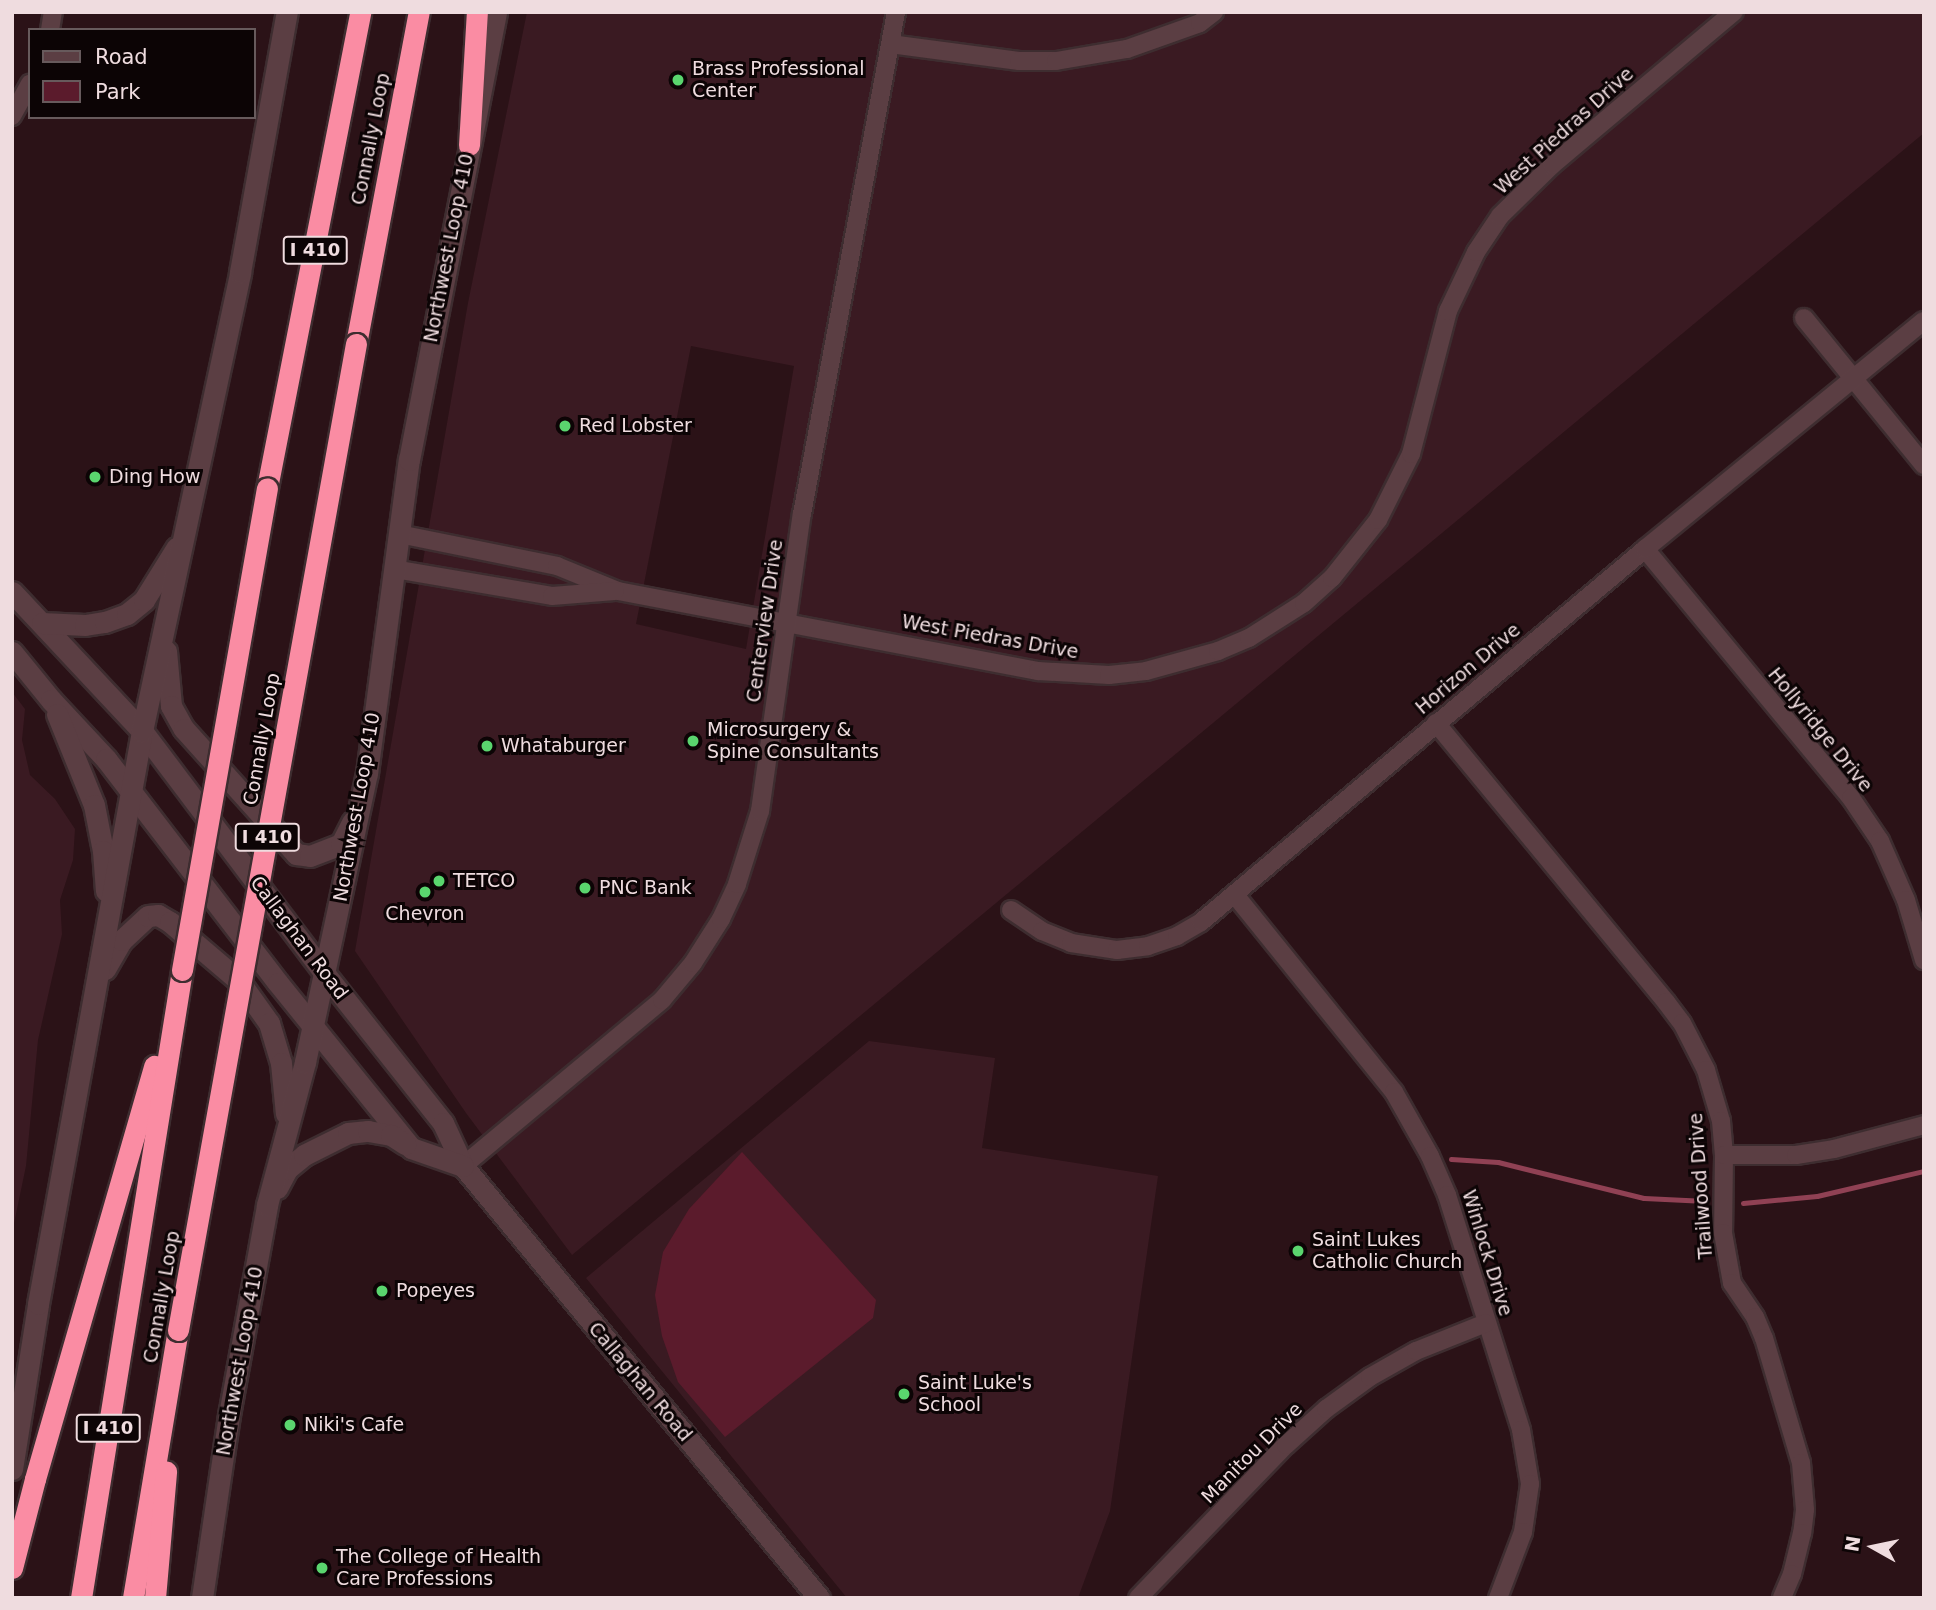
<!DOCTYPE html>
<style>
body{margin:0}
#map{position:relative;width:1936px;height:1610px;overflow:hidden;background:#2b1217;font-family:"DejaVu Sans",sans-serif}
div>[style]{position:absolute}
.built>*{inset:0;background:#3a1a22}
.green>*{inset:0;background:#5b1b2c}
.stream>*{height:5px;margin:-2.5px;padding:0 2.5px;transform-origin:2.5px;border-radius:2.5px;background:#904154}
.roads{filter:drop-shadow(2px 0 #3e2d30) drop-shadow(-2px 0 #3e2d30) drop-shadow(0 2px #3e2d30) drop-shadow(0 -2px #3e2d30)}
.street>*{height:18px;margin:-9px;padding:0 9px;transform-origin:9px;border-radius:9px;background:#5b3e43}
.secondary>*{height:21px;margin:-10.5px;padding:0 10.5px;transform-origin:10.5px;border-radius:10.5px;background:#5b3e43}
.highway>*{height:21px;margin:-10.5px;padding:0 10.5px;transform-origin:10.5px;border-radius:10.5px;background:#fa8ca3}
.bridges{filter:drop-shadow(2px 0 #3e2d30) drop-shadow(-2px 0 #3e2d30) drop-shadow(0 2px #3e2d30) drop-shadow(0 -2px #3e2d30)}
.highway-bridge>*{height:21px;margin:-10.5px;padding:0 10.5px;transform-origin:10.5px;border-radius:10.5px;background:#fa8ca3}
.dots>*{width:19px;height:19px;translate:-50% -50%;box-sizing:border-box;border:4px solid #0c0405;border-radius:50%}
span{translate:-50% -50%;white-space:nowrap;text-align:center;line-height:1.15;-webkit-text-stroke:6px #0c0405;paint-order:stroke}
.shield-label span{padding:2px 5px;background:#0c0405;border:2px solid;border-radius:5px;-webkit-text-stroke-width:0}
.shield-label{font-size:18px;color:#efdcdf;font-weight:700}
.poi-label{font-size:19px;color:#efdcdf}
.left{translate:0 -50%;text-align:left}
.street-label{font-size:19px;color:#efdcdf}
.frame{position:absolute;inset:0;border:14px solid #efdcdf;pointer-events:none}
.legend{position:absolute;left:28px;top:28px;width:228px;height:91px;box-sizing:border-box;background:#0c0405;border:2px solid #675a5c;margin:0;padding:9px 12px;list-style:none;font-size:21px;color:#efdcdf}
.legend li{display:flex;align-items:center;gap:14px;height:35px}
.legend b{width:35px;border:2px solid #675a5c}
.north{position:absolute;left:1838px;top:1512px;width:70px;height:70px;-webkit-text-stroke:5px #0c0405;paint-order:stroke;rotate:279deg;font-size:19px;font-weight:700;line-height:28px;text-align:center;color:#efdcdf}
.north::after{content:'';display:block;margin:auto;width:24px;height:32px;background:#efdcdf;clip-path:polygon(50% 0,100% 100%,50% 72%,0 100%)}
</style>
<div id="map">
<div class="built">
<i style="clip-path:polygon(evenodd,527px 12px,1924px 12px,1924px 133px,572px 1255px,466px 1113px,355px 951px,468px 303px,527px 12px,691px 346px,794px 366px,746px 649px,636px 624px,691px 346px)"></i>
<i style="clip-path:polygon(12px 692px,25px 709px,22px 740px,30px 775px,55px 799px,75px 829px,73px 860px,60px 900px,62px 934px,38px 1040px,26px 1166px,12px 1233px)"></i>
<i style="clip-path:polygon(869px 1041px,995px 1058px,982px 1148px,1158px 1176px,1110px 1511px,1078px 1598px,847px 1598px,586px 1278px)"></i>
</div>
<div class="green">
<i style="clip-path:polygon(742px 1152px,876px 1300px,873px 1318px,725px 1437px,678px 1382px,662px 1336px,655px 1295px,663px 1252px,689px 1209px)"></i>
</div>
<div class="stream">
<i style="left:1451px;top:1159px;width:47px;rotate:3.7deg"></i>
<i style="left:1498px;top:1162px;width:150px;rotate:13.9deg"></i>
<i style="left:1644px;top:1198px;width:62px;rotate:2.8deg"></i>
<i style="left:1743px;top:1203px;width:74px;rotate:-5.4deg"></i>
<i style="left:1817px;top:1196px;width:110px;rotate:-13.2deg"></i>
</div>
<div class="roads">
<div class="street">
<i style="left:50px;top:30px;width:18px;rotate:-81deg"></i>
<i style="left:890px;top:44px;width:130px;rotate:7.5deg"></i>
<i style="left:1019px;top:61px;width:37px"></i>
<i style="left:1056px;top:61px;width:72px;rotate:-9.6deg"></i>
<i style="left:1127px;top:49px;width:77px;rotate:-19.6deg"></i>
<i style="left:1200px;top:23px;width:18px;rotate:-38deg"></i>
<i style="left:12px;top:116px;width:37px;rotate:-61deg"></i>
<i style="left:1804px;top:318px;width:190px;rotate:50.8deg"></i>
<i style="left:399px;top:534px;width:161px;rotate:11.4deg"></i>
<i style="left:557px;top:566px;width:66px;rotate:22.3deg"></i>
<i style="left:618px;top:591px;width:428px;rotate:10.8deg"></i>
<i style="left:1038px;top:671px;width:71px;rotate:3.2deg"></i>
<i style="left:1109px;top:675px;width:37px;rotate:-6deg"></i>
<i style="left:1146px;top:671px;width:75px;rotate:-15.5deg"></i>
<i style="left:1218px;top:651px;width:34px;rotate:-23deg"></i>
<i style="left:1249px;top:638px;width:65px;rotate:-32.5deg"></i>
<i style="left:1304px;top:603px;width:38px;rotate:-42deg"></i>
<i style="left:1332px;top:578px;width:74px;rotate:-51.6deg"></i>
<i style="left:1378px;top:520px;width:74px;rotate:-63.4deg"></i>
<i style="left:1411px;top:454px;width:148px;rotate:-75.5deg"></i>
<i style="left:1448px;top:311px;width:65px;rotate:-64.6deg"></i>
<i style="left:1476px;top:252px;width:43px;rotate:-56.3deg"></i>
<i style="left:1500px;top:216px;width:73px;rotate:-44.4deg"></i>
<i style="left:1552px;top:165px;width:238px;rotate:-40.1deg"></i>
<i style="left:1645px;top:549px;width:323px;rotate:50.4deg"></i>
<i style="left:1851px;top:798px;width:52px;rotate:56deg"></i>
<i style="left:1880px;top:841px;width:64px;rotate:66.2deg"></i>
<i style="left:1906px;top:900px;width:63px;rotate:73.3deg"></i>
<i style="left:394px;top:569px;width:160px;rotate:9.7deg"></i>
<i style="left:552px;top:596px;width:63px;rotate:-4.5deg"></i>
<i style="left:1436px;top:723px;width:362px;rotate:50.5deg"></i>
<i style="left:1666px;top:1002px;width:26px;rotate:53deg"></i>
<i style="left:1682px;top:1023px;width:53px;rotate:62.9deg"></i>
<i style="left:1706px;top:1070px;width:53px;rotate:73.6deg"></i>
<i style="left:1721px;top:1121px;width:34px;rotate:85deg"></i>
<i style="left:1724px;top:1155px;width:78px;rotate:90.7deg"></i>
<i style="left:1723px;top:1233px;width:51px;rotate:79.8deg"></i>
<i style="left:1732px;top:1283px;width:41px;rotate:55.9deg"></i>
<i style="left:1755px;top:1317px;width:23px;rotate:67deg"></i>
<i style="left:1764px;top:1338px;width:130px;rotate:73.5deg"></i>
<i style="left:1801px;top:1463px;width:47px;rotate:85.1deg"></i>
<i style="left:1805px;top:1510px;width:23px;rotate:97deg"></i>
<i style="left:1802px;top:1533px;width:42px;rotate:103.7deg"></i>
<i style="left:1792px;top:1574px;width:26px;rotate:113deg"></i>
<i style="left:1235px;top:895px;width:253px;rotate:51.1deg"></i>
<i style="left:1394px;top:1092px;width:73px;rotate:60.6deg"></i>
<i style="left:1430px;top:1156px;width:43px;rotate:66.4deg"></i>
<i style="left:1447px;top:1195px;width:246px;rotate:72.5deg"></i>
<i style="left:1521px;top:1430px;width:55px;rotate:80.5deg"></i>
<i style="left:1530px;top:1484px;width:49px;rotate:98.3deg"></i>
<i style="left:1523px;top:1532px;width:71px;rotate:110.7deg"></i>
<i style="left:1011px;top:910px;width:37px;rotate:34deg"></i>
<i style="left:1042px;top:931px;width:31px;rotate:22deg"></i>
<i style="left:1071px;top:943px;width:47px;rotate:8.7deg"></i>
<i style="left:1117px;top:950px;width:31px;rotate:-7deg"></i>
<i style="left:1148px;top:946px;width:31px;rotate:-19deg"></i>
<i style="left:1177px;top:936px;width:28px;rotate:-30deg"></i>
<i style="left:1201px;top:922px;width:580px;rotate:-40.03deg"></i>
<i style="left:1645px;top:549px;width:360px;rotate:-39.3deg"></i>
<i style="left:1724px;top:1155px;width:72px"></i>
<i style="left:1796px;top:1155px;width:38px;rotate:-9deg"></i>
<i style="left:1834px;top:1149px;width:93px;rotate:-14.9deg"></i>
<i style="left:463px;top:1166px;width:259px;rotate:-39.8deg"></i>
<i style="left:662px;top:1000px;width:48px;rotate:-50deg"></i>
<i style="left:693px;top:963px;width:52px;rotate:-57.5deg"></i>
<i style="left:721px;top:919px;width:38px;rotate:-65deg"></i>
<i style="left:737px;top:884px;width:77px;rotate:-72.5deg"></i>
<i style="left:760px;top:811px;width:300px;rotate:-82deg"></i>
<i style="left:802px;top:514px;width:511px;rotate:-79.39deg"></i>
<i style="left:1138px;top:1598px;width:213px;rotate:-46deg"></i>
<i style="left:1286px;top:1445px;width:54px;rotate:-42deg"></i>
<i style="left:1326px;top:1409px;width:54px;rotate:-36deg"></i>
<i style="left:1370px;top:1377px;width:53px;rotate:-29.5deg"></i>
<i style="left:1416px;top:1351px;width:75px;rotate:-21.8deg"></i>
</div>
<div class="secondary">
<i style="left:12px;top:592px;width:190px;rotate:46.9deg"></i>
<i style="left:142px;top:731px;width:304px;rotate:53deg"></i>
<i style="left:325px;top:974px;width:190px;rotate:51.6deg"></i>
<i style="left:443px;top:1123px;width:47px;rotate:65.1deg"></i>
<i style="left:463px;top:1166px;width:560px;rotate:50.51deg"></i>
<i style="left:42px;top:623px;width:43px;rotate:2.7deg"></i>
<i style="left:85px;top:625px;width:20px;rotate:-9deg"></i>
<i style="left:105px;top:622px;width:23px;rotate:-20deg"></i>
<i style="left:127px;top:614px;width:22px;rotate:-39deg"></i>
<i style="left:144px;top:600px;width:62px;rotate:-58.1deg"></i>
<i style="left:166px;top:651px;width:55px;rotate:84.8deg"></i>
<i style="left:171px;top:706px;width:26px;rotate:61deg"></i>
<i style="left:184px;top:729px;width:168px;rotate:48.1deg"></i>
<i style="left:296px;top:854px;width:14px;rotate:8deg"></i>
<i style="left:310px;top:856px;width:33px;rotate:-21deg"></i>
<i style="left:341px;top:844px;width:25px;rotate:-63deg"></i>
<i style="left:12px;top:652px;width:62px;rotate:50.9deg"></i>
<i style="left:51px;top:700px;width:81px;rotate:47deg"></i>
<i style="left:106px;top:759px;width:282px;rotate:52.5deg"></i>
<i style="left:278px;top:983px;width:212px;rotate:51.1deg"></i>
<i style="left:411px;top:1148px;width:55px;rotate:19.1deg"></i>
<i style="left:57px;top:714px;width:98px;rotate:67.9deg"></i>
<i style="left:94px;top:805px;width:47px;rotate:78.9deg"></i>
<i style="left:103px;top:851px;width:40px;rotate:85.7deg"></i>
<i style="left:105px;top:969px;width:34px;rotate:-60deg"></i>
<i style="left:122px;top:940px;width:35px;rotate:-43deg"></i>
<i style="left:148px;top:916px;width:10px;rotate:-6deg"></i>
<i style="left:158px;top:915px;width:14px;rotate:30deg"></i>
<i style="left:170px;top:922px;width:91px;rotate:40.5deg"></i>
<i style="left:239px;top:981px;width:52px;rotate:54.5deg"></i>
<i style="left:269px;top:1023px;width:42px;rotate:73.3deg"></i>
<i style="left:281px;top:1063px;width:51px;rotate:84.4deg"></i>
<i style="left:277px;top:1188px;width:21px;rotate:-62deg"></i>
<i style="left:287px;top:1169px;width:22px;rotate:-39deg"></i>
<i style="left:304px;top:1155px;width:49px;rotate:-26.6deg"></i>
<i style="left:348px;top:1133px;width:20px;rotate:-6deg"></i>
<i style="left:368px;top:1131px;width:23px;rotate:10deg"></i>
<i style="left:391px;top:1135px;width:17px;rotate:33deg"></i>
<i style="left:12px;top:1469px;width:167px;rotate:-81deg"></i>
<i style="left:38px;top:1304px;width:582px;rotate:-79.71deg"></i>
<i style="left:142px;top:731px;width:469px;rotate:-77.9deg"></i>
<i style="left:240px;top:272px;width:264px;rotate:-79.8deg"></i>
<i style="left:202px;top:1598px;width:185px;rotate:-81.6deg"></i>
<i style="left:229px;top:1415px;width:213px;rotate:-79.7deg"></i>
<i style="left:267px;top:1205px;width:148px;rotate:-75.1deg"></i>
<i style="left:305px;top:1062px;width:296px;rotate:-77.9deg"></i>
<i style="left:367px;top:773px;width:316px;rotate:-82.4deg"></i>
<i style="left:409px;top:460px;width:456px;rotate:-79deg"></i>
</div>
<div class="highway">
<i style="left:469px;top:145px;width:133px;rotate:-86.6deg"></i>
<i style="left:356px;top:344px;width:338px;rotate:-79.3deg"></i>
<i style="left:267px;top:488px;width:485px;rotate:-78.9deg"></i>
<i style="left:12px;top:1568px;width:92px;rotate:-75.5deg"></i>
<i style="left:35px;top:1479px;width:430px;rotate:-73.9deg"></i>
<i style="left:81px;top:1598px;width:636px;rotate:-80.86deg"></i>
<i style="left:133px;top:1598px;width:272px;rotate:-80.5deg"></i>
<i style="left:155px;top:1598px;width:127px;rotate:-85deg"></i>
</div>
</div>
<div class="bridges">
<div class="highway-bridge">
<i style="left:182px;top:970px;width:489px;rotate:-80deg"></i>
<i style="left:178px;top:1330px;width:1002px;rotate:-79.77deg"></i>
</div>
</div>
<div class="dots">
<i style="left:678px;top:80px;background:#5ad56e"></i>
<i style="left:565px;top:426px;background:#5ad56e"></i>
<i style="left:95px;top:477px;background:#5ad56e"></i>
<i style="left:693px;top:741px;background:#5ad56e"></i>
<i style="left:487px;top:746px;background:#5ad56e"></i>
<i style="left:439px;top:881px;background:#5ad56e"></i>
<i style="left:585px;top:888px;background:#5ad56e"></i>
<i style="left:425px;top:892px;background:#5ad56e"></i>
<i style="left:1298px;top:1251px;background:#5ad56e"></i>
<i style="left:382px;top:1291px;background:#5ad56e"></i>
<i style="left:904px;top:1394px;background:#5ad56e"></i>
<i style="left:290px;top:1425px;background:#5ad56e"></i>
<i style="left:322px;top:1568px;background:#5ad56e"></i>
</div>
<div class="shield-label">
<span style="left:315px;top:250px">I 410</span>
<span style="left:267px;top:837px">I 410</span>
<span style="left:108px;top:1428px">I 410</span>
</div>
<div class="poi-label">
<span class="left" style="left:692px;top:80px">Brass Professional<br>Center</span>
<span class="left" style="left:579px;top:426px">Red Lobster</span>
<span class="left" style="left:109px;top:477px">Ding How</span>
<span class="left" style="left:707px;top:741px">Microsurgery &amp;<br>Spine Consultants</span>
<span class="left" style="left:501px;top:746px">Whataburger</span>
<span class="left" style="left:453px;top:881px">TETCO</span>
<span class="left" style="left:599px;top:888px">PNC Bank</span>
<span style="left:425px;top:914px">Chevron</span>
<span class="left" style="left:1312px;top:1251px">Saint Lukes<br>Catholic Church</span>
<span class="left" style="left:396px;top:1291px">Popeyes</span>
<span class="left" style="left:918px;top:1394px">Saint Luke's<br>School</span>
<span class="left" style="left:304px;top:1425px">Niki's Cafe</span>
<span class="left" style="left:336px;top:1568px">The College of Health<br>Care Professions</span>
</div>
<div class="street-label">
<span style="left:1564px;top:131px;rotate:-42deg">West Piedras Drive</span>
<span style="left:371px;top:139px;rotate:-79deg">Connally Loop</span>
<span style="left:449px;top:248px;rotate:-79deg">Northwest Loop 410</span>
<span style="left:765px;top:621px;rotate:-82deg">Centerview Drive</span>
<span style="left:990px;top:637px;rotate:10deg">West Piedras Drive</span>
<span style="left:1468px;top:669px;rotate:-40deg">Horizon Drive</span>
<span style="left:1820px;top:730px;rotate:51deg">Hollyridge Drive</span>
<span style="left:262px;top:739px;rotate:-80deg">Connally Loop</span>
<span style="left:357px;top:807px;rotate:-80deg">Northwest Loop 410</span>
<span style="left:299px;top:938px;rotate:53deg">Callaghan Road</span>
<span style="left:1701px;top:1186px;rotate:-94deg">Trailwood Drive</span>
<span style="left:1487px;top:1253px;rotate:73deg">Winlock Drive</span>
<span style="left:162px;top:1297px;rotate:-80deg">Connally Loop</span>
<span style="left:240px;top:1361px;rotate:-80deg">Northwest Loop 410</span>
<span style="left:640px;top:1382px;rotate:50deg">Callaghan Road</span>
<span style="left:1252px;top:1453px;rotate:-45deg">Manitou Drive</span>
</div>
<div class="frame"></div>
<ul class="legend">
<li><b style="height:9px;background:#5b3e43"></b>Road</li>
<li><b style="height:19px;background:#5b1b2c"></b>Park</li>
</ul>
<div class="north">N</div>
</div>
